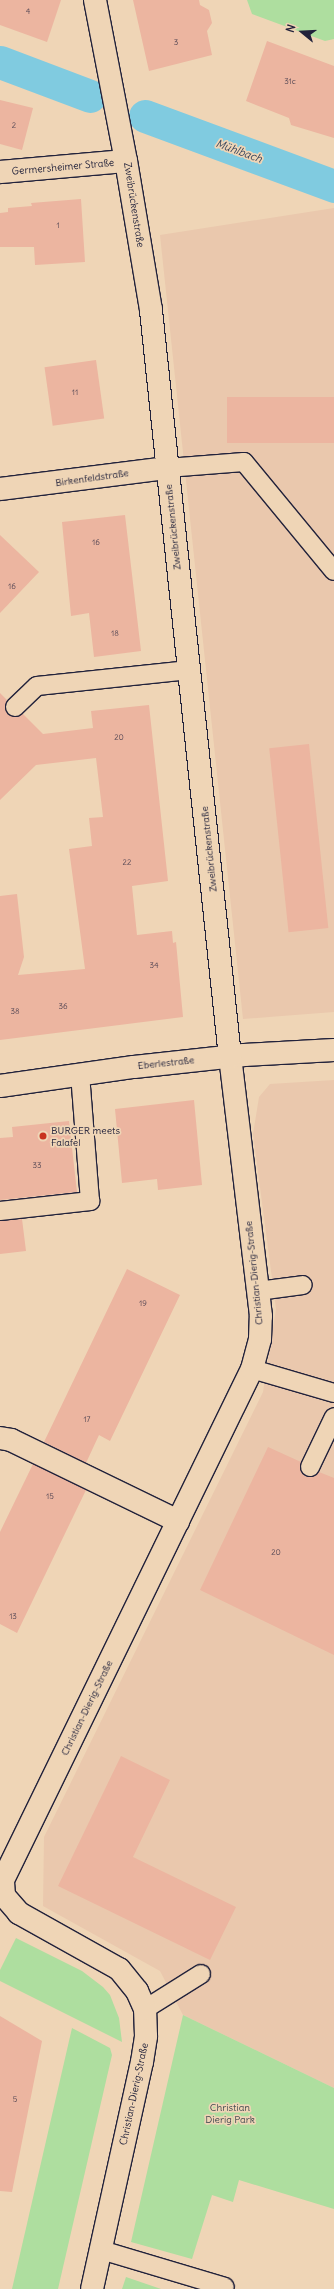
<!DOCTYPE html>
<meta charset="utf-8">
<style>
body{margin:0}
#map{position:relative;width:334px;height:2289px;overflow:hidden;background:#efd5b6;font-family:Delius,sans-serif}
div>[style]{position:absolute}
.built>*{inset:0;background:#eac8ad}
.green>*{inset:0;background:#aede9f}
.canal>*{height:33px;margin:-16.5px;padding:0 16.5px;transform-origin:16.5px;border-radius:16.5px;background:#80cbe0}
.building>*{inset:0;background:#ecb5a0;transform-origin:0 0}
.roads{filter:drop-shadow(1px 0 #22223b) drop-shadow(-1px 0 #22223b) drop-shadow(0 1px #22223b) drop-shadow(0 -1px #22223b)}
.service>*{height:18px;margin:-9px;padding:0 9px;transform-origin:9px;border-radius:9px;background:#efd5b6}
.minor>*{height:22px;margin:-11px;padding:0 11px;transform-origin:11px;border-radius:11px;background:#efd5b6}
.dots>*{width:11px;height:11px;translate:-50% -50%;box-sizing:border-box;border:2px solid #efd5b6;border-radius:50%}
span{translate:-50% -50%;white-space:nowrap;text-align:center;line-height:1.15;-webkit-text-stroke:3.5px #efd5b6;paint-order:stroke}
.number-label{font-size:8px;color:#544754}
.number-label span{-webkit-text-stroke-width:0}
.street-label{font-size:10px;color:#22223b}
.poi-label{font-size:10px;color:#22223b}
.left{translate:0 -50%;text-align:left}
.park-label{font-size:10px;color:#3e484f}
.water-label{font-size:11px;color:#35445c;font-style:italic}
.north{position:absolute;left:282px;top:12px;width:40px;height:40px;-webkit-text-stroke:3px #efd5b6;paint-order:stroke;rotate:288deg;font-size:11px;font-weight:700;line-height:16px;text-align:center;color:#22223b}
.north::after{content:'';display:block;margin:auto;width:14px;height:18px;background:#22223b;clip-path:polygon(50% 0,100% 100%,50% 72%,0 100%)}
</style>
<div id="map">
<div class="built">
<i style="clip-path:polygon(334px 208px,334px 1012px,243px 1019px,160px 235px)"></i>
<i style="clip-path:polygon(334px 1080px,334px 2088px,183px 2015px,160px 1971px,43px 1906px,44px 1837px,263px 1392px,276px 1309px,253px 1134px,259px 1097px,270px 1084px)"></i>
</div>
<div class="green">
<i style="clip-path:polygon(247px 0,334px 0,334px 39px,325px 41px,252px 14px)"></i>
<i style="clip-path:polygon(16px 1938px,82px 1971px,103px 1987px,110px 1995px,119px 2018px,122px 2042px,0 1981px,0 1970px)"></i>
<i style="clip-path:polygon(183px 2015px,334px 2088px,334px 2209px,239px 2180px,233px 2202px,212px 2195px,192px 2259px,131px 2242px)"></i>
<i style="clip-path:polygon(72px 2028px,110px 2048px,112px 2055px,58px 2289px,12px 2289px)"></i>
<i style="clip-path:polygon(126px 2277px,161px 2289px,122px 2289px)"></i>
</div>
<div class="canal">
<i style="left:0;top:62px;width:96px;rotate:20.7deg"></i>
<i style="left:145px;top:116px;width:202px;rotate:20.3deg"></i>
</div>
<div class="building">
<i style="clip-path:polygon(0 0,61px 0,47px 42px,0 25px)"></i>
<i style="clip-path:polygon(133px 0,199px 0,200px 5px,209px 10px,212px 23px,207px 31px,212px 55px,149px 71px)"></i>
<i style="clip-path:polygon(267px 41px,334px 66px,334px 138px,291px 125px,289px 118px,246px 101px)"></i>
<i style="clip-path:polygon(0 100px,33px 108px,22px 150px,0 144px)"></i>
<i style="clip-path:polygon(81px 199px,85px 262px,35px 265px,34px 247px,0 247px,0 213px,8px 212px,8px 208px,32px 206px,31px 203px)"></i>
<i style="left:96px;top:360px;width:59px;height:52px;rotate:82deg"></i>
<i style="left:334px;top:397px;width:46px;height:107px;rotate:90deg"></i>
<i style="clip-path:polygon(125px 515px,141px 651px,94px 657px,89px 613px,71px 616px,62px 522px)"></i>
<i style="clip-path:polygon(0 535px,39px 572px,0 613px)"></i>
<i style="clip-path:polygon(0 693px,7px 700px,5px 709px,8px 714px,17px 717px,23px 714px,43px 734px,93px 728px,91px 711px,149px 705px,168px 881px,132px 886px,137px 935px,172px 931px,173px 943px,176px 942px,183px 1017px,0 1040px,0 896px,17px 894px,24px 957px,18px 975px,85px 969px,69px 849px,92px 846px,89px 818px,103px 817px,96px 758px,36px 765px,0 800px)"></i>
<i style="left:309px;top:744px;width:185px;height:40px;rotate:84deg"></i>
<i style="clip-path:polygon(194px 1100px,202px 1185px,158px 1190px,157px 1179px,122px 1183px,115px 1109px)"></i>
<i style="clip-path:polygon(69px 1121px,77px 1192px,0 1200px,0 1138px,13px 1137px,12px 1127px)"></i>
<i style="clip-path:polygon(22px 1219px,26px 1251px,0 1254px,0 1221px)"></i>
<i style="clip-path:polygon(127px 1269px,180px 1295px,110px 1441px,99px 1435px,86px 1463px,44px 1442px)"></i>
<i style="clip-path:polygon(268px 1447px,301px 1462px,301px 1473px,306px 1477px,316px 1476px,319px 1472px,334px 1478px,334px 1655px,200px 1590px)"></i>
<i style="clip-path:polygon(33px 1464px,86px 1490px,17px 1633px,0 1624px,0 1532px)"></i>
<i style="clip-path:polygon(121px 1756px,170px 1780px,133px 1857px,236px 1907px,210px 1960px,58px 1886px)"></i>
<i style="clip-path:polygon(0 2016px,42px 2041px,12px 2192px,0 2191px)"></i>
</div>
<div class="roads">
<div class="service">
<i style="left:167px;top:468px;width:77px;rotate:-4.5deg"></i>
<i style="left:244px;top:462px;width:141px;rotate:50.5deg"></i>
<i style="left:15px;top:707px;width:30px;rotate:-44deg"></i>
<i style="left:37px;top:686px;width:153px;rotate:-6deg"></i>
<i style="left:0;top:1211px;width:91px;rotate:-6.3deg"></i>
<i style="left:90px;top:1201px;width:127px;rotate:-94.5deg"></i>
<i style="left:258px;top:1291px;width:45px;rotate:-7.6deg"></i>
<i style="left:252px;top:1369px;width:85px;rotate:16.3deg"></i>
<i style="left:310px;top:1467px;width:55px;rotate:-64.4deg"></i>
<i style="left:145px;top:2009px;width:66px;rotate:-32deg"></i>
<i style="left:101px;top:2250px;width:129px;rotate:16.6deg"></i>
</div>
<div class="minor">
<i style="left:0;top:172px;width:126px;rotate:-5deg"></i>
<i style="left:0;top:489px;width:168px;rotate:-7.2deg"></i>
<i style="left:0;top:1086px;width:135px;rotate:-8.1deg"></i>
<i style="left:134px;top:1067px;width:111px;rotate:-6.2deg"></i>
<i style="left:244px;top:1055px;width:90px;rotate:-3.2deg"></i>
<i style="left:0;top:1438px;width:11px;rotate:10deg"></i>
<i style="left:11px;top:1440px;width:186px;rotate:25.9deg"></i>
<i style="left:92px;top:2289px;width:232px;rotate:-77.6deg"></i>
<i style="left:142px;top:2062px;width:26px;rotate:-81deg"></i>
<i style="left:146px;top:2036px;width:27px;rotate:-92deg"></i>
<i style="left:145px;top:2009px;width:20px;rotate:-114deg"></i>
<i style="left:137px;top:1991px;width:28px;rotate:-129deg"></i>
<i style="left:119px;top:1969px;width:115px;rotate:-150.8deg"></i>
<i style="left:19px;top:1913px;width:23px;rotate:-131deg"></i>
<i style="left:4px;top:1896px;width:16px;rotate:-94deg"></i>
<i style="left:3px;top:1880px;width:568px;rotate:-64.02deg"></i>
<i style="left:252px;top:1369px;width:31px;rotate:-75deg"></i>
<i style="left:260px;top:1339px;width:23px;rotate:-88deg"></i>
<i style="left:261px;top:1316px;width:261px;rotate:-96.8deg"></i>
<i style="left:230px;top:1057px;width:751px;rotate:-96.04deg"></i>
<i style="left:151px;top:310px;width:151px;rotate:-99.5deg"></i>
<i style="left:126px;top:161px;width:164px;rotate:-100.9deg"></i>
</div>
</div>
<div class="dots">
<i style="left:43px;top:1136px;background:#c8321e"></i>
</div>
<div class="number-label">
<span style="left:28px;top:12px">4</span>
<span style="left:176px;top:43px">3</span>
<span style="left:290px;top:82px">31c</span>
<span style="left:14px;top:126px">2</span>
<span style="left:58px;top:226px">1</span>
<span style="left:75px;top:393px">11</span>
<span style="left:96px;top:543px">16</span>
<span style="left:12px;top:587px">16</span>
<span style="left:115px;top:634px">18</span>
<span style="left:119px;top:738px">20</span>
<span style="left:127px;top:863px">22</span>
<span style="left:154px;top:966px">34</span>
<span style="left:63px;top:1007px">36</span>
<span style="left:15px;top:1012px">38</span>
<span style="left:37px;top:1166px">33</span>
<span style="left:143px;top:1304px">19</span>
<span style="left:87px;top:1420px">17</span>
<span style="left:50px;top:1497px">15</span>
<span style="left:276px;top:1553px">20</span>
<span style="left:13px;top:1617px">13</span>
<span style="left:15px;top:2100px">5</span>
</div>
<div class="street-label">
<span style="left:63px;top:167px;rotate:-5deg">Germersheimer Straße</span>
<span style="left:134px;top:205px;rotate:81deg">Zweibrückenstraße</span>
<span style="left:92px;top:478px;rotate:-8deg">Birkenfeldstraße</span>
<span style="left:173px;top:527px;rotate:-96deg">Zweibrückenstraße</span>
<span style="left:209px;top:849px;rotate:-96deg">Zweibrückenstraße</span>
<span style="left:166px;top:1063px;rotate:-6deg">Eberlestraße</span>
<span style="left:254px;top:1273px;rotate:-96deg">Christian-Dierig-Straße</span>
<span style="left:87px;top:1708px;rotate:-64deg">Christian-Dierig-Straße</span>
<span style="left:134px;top:2094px;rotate:-78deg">Christian-Dierig-Straße</span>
</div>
<div class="poi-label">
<span class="left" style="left:51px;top:1136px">BURGER meets<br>Falafel</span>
</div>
<div class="park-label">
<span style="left:230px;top:2113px">Christian<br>Dierig Park</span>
</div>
<div class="water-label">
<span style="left:239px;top:151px;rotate:20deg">Mühlbach</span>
</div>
<div class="north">N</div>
</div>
